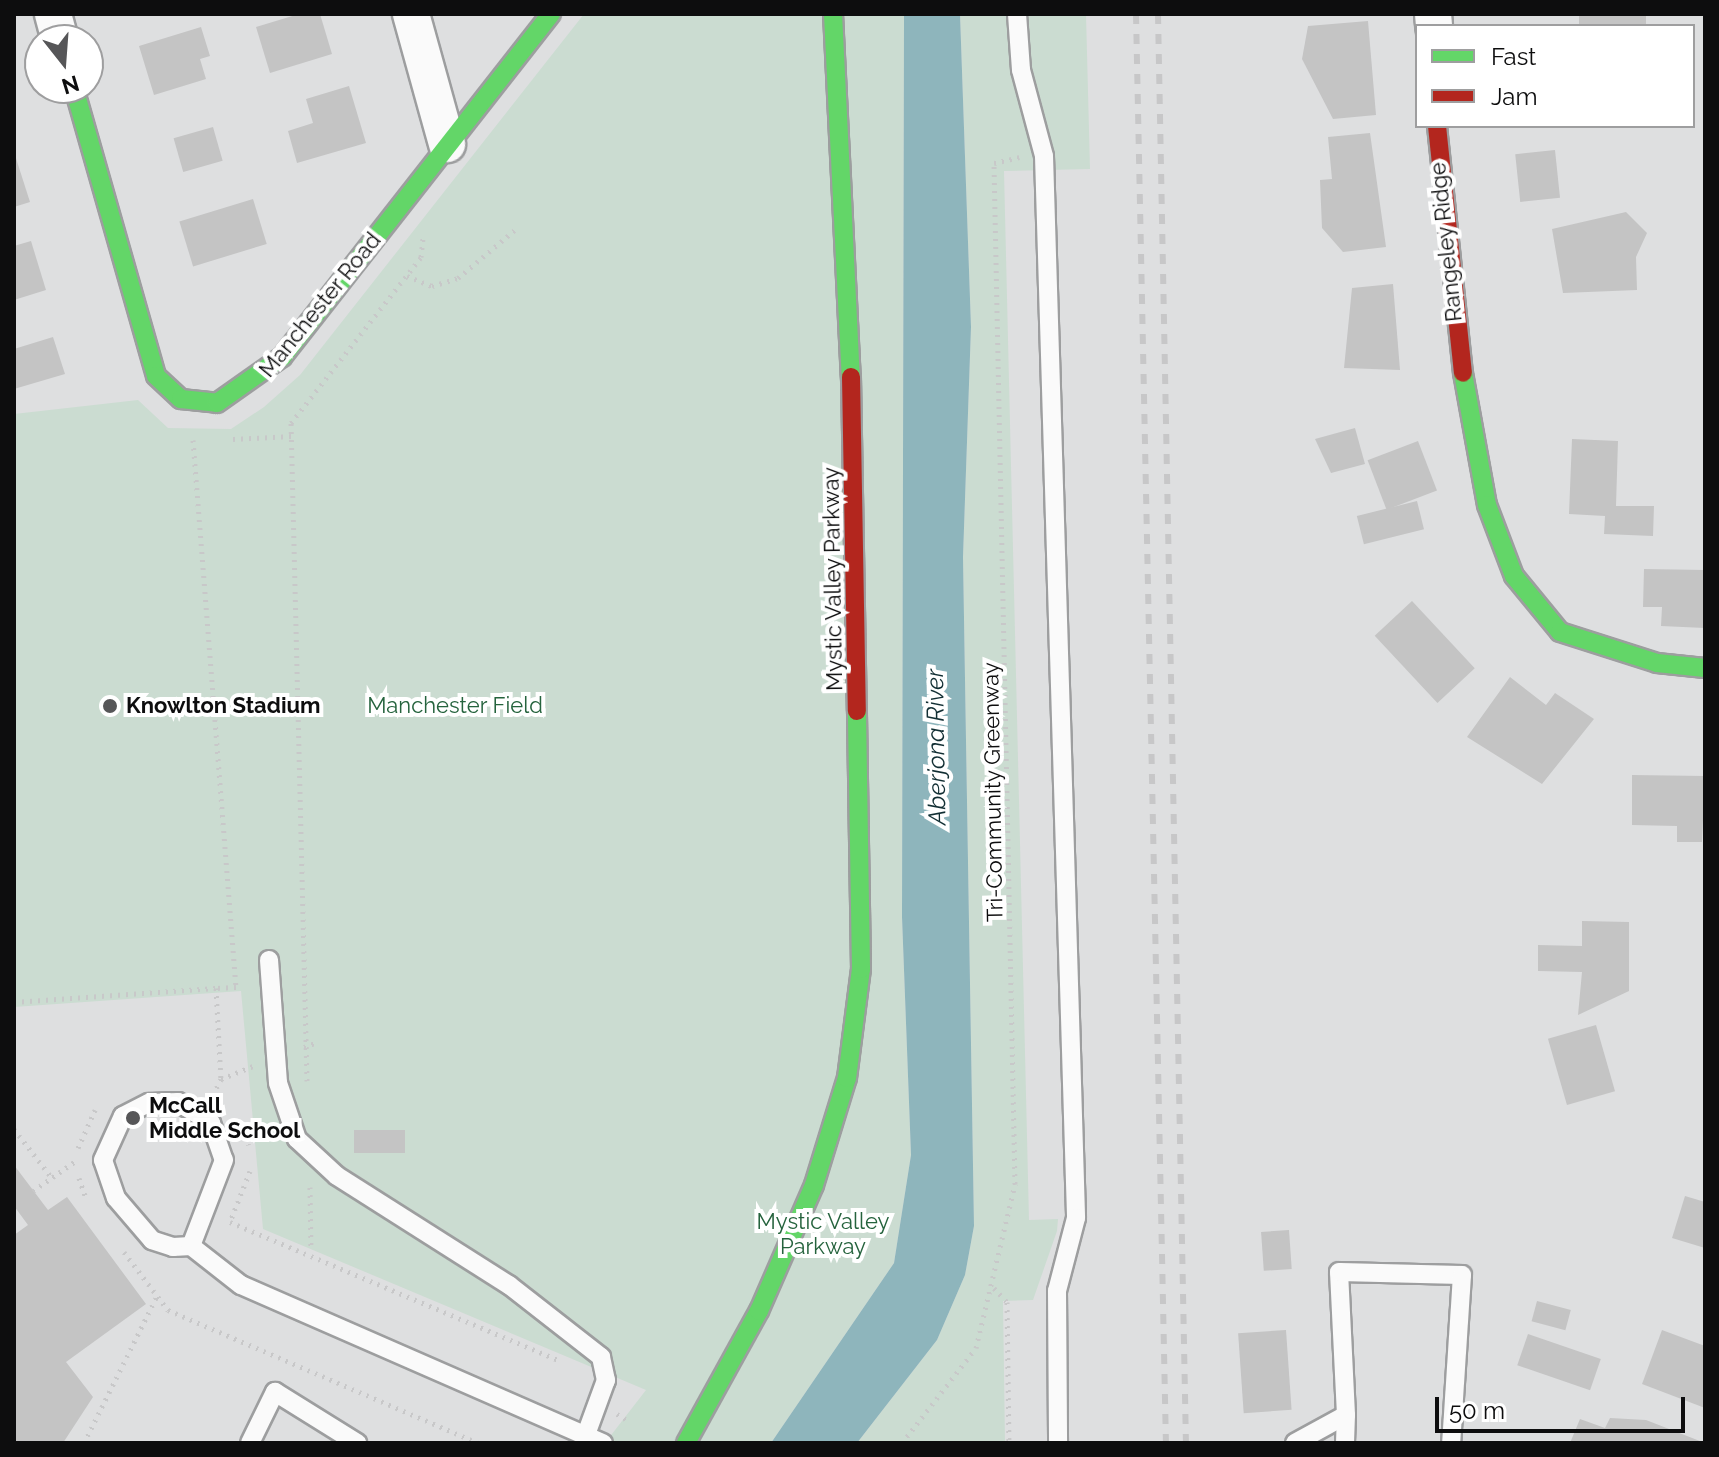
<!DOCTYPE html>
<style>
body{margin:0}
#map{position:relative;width:1719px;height:1457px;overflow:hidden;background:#dedfe0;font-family:Raleway,sans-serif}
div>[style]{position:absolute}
.green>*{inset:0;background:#cbdcd1}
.water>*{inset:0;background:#8eb5bc}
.building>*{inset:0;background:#c4c4c4;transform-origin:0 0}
.path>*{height:5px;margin-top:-2.5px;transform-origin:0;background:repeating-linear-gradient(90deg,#c8c8c9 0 2px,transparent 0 8px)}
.roads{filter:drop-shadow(2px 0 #9d9e9f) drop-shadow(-2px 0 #9d9e9f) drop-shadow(0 2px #9d9e9f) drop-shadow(0 -2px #9d9e9f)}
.lane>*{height:18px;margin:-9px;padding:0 9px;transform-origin:9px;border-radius:9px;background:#fafafa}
.street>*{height:36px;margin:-18px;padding:0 18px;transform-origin:18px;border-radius:18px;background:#fafafa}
.fast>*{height:18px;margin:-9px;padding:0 9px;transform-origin:9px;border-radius:9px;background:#63d668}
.jam>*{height:18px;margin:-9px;padding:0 9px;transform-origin:9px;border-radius:9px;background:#b3261e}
.rail>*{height:6px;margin-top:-3px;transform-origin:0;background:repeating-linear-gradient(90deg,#c7c7c8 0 10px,transparent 0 20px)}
.dots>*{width:22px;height:22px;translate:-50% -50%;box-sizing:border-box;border:4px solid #fff;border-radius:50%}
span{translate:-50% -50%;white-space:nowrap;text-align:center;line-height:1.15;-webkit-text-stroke:8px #fff;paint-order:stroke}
.street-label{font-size:22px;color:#0d0d0e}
.poi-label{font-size:22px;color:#0d0d0e;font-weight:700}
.left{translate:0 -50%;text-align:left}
.park-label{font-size:22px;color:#25633d}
.water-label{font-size:24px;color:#112e33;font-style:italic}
.frame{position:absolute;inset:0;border:16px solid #0d0d0e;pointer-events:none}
.legend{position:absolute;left:1415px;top:24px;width:280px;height:104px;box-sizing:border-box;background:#fff;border:2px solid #9e9e9f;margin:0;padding:10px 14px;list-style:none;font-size:24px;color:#0d0d0e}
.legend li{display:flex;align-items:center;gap:16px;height:40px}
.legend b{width:40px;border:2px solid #9e9e9f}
.north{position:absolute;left:24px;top:24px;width:80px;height:80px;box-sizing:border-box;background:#fff;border:2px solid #9e9e9f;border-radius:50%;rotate:163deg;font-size:22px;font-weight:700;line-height:32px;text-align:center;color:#0d0d0e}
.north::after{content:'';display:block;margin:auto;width:28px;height:36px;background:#565658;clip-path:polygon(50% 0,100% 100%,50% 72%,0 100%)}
.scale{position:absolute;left:1435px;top:1397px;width:250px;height:36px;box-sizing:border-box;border:4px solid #0d0d0e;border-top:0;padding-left:10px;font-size:24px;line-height:28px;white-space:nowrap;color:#0d0d0e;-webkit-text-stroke:6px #fff;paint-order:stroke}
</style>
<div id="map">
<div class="green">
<i style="clip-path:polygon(584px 14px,904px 14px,902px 917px,911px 1155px,894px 1263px,771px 1443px,605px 1443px,646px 1390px,263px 1229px,241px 991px,14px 1007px,14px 414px,138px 400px,168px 428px,231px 429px,264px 407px,300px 375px)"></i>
<i style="clip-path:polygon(960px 14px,1086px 14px,1090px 169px,1004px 171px,1029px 1220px,1058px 1219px,1057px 1231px,1033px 1300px,1003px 1301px,1005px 1443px,857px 1443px,937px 1340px,965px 1275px,974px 1226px,963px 557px,971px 327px)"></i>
</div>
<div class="water">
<i style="clip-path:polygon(904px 14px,960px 14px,971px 327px,963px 557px,974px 1226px,965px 1275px,937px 1340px,857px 1443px,771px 1443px,894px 1263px,911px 1155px,902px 917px)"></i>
</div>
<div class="building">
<i style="clip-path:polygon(299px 14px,320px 14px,332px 54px,270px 73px,256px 27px)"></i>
<i style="left:1579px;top:14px;width:67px;height:12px"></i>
<i style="clip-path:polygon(1368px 21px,1376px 115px,1333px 119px,1302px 59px,1308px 26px)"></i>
<i style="clip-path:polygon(201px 27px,210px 56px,200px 59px,206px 79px,154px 95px,139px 46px)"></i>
<i style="clip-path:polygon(349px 86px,366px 143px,297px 163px,288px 131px,313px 123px,306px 99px)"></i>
<i style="left:213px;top:127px;width:35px;height:41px;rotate:74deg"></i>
<i style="clip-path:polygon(1370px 133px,1386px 247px,1343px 252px,1322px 228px,1320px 180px,1332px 179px,1328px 137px)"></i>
<i style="left:1555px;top:150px;width:48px;height:40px;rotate:84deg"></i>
<i style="clip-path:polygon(14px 152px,30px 202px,14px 207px)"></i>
<i style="left:253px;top:199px;width:47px;height:77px;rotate:73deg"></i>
<i style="clip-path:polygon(1626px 212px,1647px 233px,1636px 257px,1637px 290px,1563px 293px,1552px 229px)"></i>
<i style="clip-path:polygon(31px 241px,46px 290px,14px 300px,14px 246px)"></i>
<i style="clip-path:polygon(1393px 284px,1400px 370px,1344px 368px,1352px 288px)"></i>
<i style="clip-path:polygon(53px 337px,65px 374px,14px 389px,14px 349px)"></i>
<i style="clip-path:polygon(1355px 428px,1365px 464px,1331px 473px,1315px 439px)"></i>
<i style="clip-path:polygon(1572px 439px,1618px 441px,1616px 506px,1654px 506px,1653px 536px,1604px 534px,1605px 516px,1569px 514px)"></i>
<i style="left:1418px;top:441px;width:53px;height:54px;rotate:69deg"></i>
<i style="left:1417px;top:501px;width:29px;height:62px;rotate:76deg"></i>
<i style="clip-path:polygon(1644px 569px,1705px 570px,1705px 628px,1661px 626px,1662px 607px,1643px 607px)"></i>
<i style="left:1412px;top:601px;width:92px;height:51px;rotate:47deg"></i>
<i style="clip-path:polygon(1510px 677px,1546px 705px,1555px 693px,1594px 719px,1542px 784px,1467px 737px)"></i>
<i style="clip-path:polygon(1632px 775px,1705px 776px,1702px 842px,1677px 842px,1677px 826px,1632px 825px)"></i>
<i style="clip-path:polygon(1582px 921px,1629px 922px,1629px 991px,1578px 1015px,1582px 972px,1538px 971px,1538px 945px,1582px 946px)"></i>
<i style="left:1596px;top:1025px;width:69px;height:50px;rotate:74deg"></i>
<i style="left:354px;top:1130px;width:51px;height:23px"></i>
<i style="clip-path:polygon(14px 1165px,48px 1210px,67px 1197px,146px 1304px,66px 1362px,93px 1397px,63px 1443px,14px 1443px,14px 1235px,28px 1225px,14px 1206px)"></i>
<i style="clip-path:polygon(1685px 1196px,1705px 1202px,1705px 1248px,1672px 1238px)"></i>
<i style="left:1289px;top:1230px;width:39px;height:28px;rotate:86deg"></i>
<i style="left:1537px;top:1301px;width:35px;height:21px;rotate:15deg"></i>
<i style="left:1286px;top:1330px;width:80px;height:48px;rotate:86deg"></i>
<i style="clip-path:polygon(1662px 1330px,1705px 1346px,1705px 1408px,1642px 1384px)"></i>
<i style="left:1528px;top:1334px;width:77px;height:33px;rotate:19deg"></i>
<i style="clip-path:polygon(1610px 1418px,1646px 1420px,1705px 1443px,1570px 1443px,1580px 1419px,1605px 1428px)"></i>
</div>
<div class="path">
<i style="left:407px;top:276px;width:27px;rotate:22deg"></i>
<i style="left:432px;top:286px;width:27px;rotate:-17deg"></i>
<i style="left:458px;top:278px;width:76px;rotate:-40.2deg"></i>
<i style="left:233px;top:439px;width:59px;rotate:-2.9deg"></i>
<i style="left:193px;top:440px;width:549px;rotate:85.51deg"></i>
<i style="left:236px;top:987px;width:20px;rotate:177deg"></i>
<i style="left:216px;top:988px;width:91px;rotate:86.9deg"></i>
<i style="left:221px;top:1079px;width:13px;rotate:117deg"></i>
<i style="left:14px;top:1002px;width:202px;rotate:-4deg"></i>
<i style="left:304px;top:1047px;width:12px;rotate:-20deg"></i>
<i style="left:221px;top:1079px;width:35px;rotate:-22deg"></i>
<i style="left:307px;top:1081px;width:658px;rotate:-91.39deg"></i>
<i style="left:291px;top:423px;width:211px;rotate:-51.9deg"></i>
<i style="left:421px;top:257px;width:20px;rotate:-84deg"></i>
<i style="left:241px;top:1121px;width:25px;rotate:72deg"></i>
<i style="left:14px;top:1129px;width:62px;rotate:52.2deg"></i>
<i style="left:78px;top:1148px;width:42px;rotate:-65.9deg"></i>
<i style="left:250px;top:1171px;width:55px;rotate:111.4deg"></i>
<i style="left:230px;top:1222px;width:359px;rotate:22.8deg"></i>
<i style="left:79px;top:1178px;width:21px;rotate:71deg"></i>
<i style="left:310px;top:1187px;width:63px;rotate:89.1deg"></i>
<i style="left:33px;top:1191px;width:54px;rotate:-35.2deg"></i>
<i style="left:124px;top:1252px;width:73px;rotate:52.8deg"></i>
<i style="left:168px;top:1310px;width:337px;rotate:23.2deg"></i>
<i style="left:994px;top:1288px;width:19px;rotate:47deg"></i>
<i style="left:1007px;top:1302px;width:141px;rotate:89.2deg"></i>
<i style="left:617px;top:1414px;width:15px;rotate:32deg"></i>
<i style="left:84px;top:1443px;width:164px;rotate:-63.6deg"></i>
<i style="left:902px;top:1443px;width:120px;rotate:-52.1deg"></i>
<i style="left:976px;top:1348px;width:169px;rotate:-76.6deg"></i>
<i style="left:1015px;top:1184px;width:1021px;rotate:-91.18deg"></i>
<i style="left:994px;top:163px;width:26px;rotate:-13deg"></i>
</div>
<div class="roads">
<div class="lane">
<i style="left:1017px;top:14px;width:56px;rotate:85.9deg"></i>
<i style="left:1021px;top:70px;width:89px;rotate:75deg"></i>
<i style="left:1044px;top:156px;width:1062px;rotate:88.27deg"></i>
<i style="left:1076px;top:1218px;width:75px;rotate:104.6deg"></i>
<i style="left:1057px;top:1291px;width:152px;rotate:89.6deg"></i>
<i style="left:269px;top:960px;width:123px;rotate:85.8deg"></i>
<i style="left:278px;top:1083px;width:59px;rotate:71.3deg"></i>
<i style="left:297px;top:1139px;width:54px;rotate:42.8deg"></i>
<i style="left:337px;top:1176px;width:204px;rotate:32.4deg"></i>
<i style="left:509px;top:1285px;width:117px;rotate:38deg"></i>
<i style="left:601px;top:1357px;width:24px;rotate:78deg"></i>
<i style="left:606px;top:1380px;width:55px;rotate:110.1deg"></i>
<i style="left:178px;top:1102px;width:39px;rotate:32deg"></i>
<i style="left:211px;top:1123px;width:39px;rotate:71deg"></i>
<i style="left:224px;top:1160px;width:92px;rotate:111deg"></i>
<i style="left:191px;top:1246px;width:18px;rotate:177deg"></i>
<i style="left:173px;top:1247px;width:22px;rotate:-162deg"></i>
<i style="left:152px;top:1240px;width:55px;rotate:-130.6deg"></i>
<i style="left:116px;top:1198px;width:40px;rotate:-108.9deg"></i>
<i style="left:103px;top:1160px;width:48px;rotate:-65.6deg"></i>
<i style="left:123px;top:1116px;width:29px;rotate:-27deg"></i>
<i style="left:149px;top:1103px;width:29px;rotate:-2deg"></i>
<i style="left:191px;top:1246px;width:63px;rotate:38deg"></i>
<i style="left:241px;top:1285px;width:395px;rotate:23.6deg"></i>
<i style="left:250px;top:1443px;width:57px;rotate:-63.9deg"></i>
<i style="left:275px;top:1392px;width:97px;rotate:31.9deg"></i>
<i style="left:1295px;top:1443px;width:58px;rotate:-28.8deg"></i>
<i style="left:1346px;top:1415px;width:143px;rotate:-92.8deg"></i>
<i style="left:1339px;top:1272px;width:123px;rotate:1.4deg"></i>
<i style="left:1462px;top:1275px;width:168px;rotate:93.7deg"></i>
<i style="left:1345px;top:1443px;width:28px;rotate:-88deg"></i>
</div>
<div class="street">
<i style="left:53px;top:14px;width:27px;rotate:75deg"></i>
<i style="left:411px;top:14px;width:135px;rotate:74.5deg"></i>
<i style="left:1433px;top:14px;width:12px;rotate:85deg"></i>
</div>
<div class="fast">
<i style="left:833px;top:14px;width:363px;rotate:87.2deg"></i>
<i style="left:74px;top:88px;width:299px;rotate:74.1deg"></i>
<i style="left:156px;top:376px;width:34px;rotate:43deg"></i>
<i style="left:181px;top:399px;width:36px;rotate:6deg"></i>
<i style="left:217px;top:403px;width:80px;rotate:-35.3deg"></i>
<i style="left:282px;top:357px;width:436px;rotate:-51.9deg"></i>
<i style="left:1463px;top:373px;width:134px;rotate:79.7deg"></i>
<i style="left:1487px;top:505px;width:76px;rotate:69.2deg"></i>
<i style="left:1514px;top:576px;width:72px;rotate:50.6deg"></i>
<i style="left:1560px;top:632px;width:102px;rotate:17.7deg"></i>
<i style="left:1657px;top:663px;width:48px;rotate:5.9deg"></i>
<i style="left:686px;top:1443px;width:151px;rotate:-61.1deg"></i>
<i style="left:759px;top:1311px;width:137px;rotate:-66.4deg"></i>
<i style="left:814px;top:1185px;width:112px;rotate:-72.9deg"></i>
<i style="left:847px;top:1078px;width:110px;rotate:-82.7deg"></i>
<i style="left:861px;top:969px;width:258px;rotate:-90.9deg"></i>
</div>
<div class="jam">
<i style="left:1437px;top:126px;width:248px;rotate:84deg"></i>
<i style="left:851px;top:377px;width:334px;rotate:89deg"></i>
</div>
</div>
<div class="rail">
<i style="left:1136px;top:14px;width:1429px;rotate:88.8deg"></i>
<i style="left:1158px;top:14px;width:1429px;rotate:88.88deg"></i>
</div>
<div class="dots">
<i style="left:110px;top:706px;background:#565658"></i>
<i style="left:133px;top:1118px;background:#565658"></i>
</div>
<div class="street-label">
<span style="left:1446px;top:242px;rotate:-96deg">Rangeley Ridge</span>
<span style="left:320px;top:305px;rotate:-51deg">Manchester Road</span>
<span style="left:833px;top:579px;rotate:-91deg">Mystic Valley Parkway</span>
<span style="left:993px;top:792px;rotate:-91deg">Tri-Community Greenway</span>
</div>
<div class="poi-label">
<span class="left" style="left:126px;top:706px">Knowlton Stadium</span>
<span class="left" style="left:149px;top:1118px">McCall<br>Middle School</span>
</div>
<div class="park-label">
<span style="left:455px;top:706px">Manchester Field</span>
<span style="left:823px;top:1234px">Mystic Valley<br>Parkway</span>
</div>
<div class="water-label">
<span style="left:936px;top:747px;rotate:-91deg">Aberjona River</span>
</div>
<div class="frame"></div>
<ul class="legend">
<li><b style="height:10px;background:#63d668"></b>Fast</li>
<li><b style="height:10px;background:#b3261e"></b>Jam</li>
</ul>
<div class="north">N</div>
<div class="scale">50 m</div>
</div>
